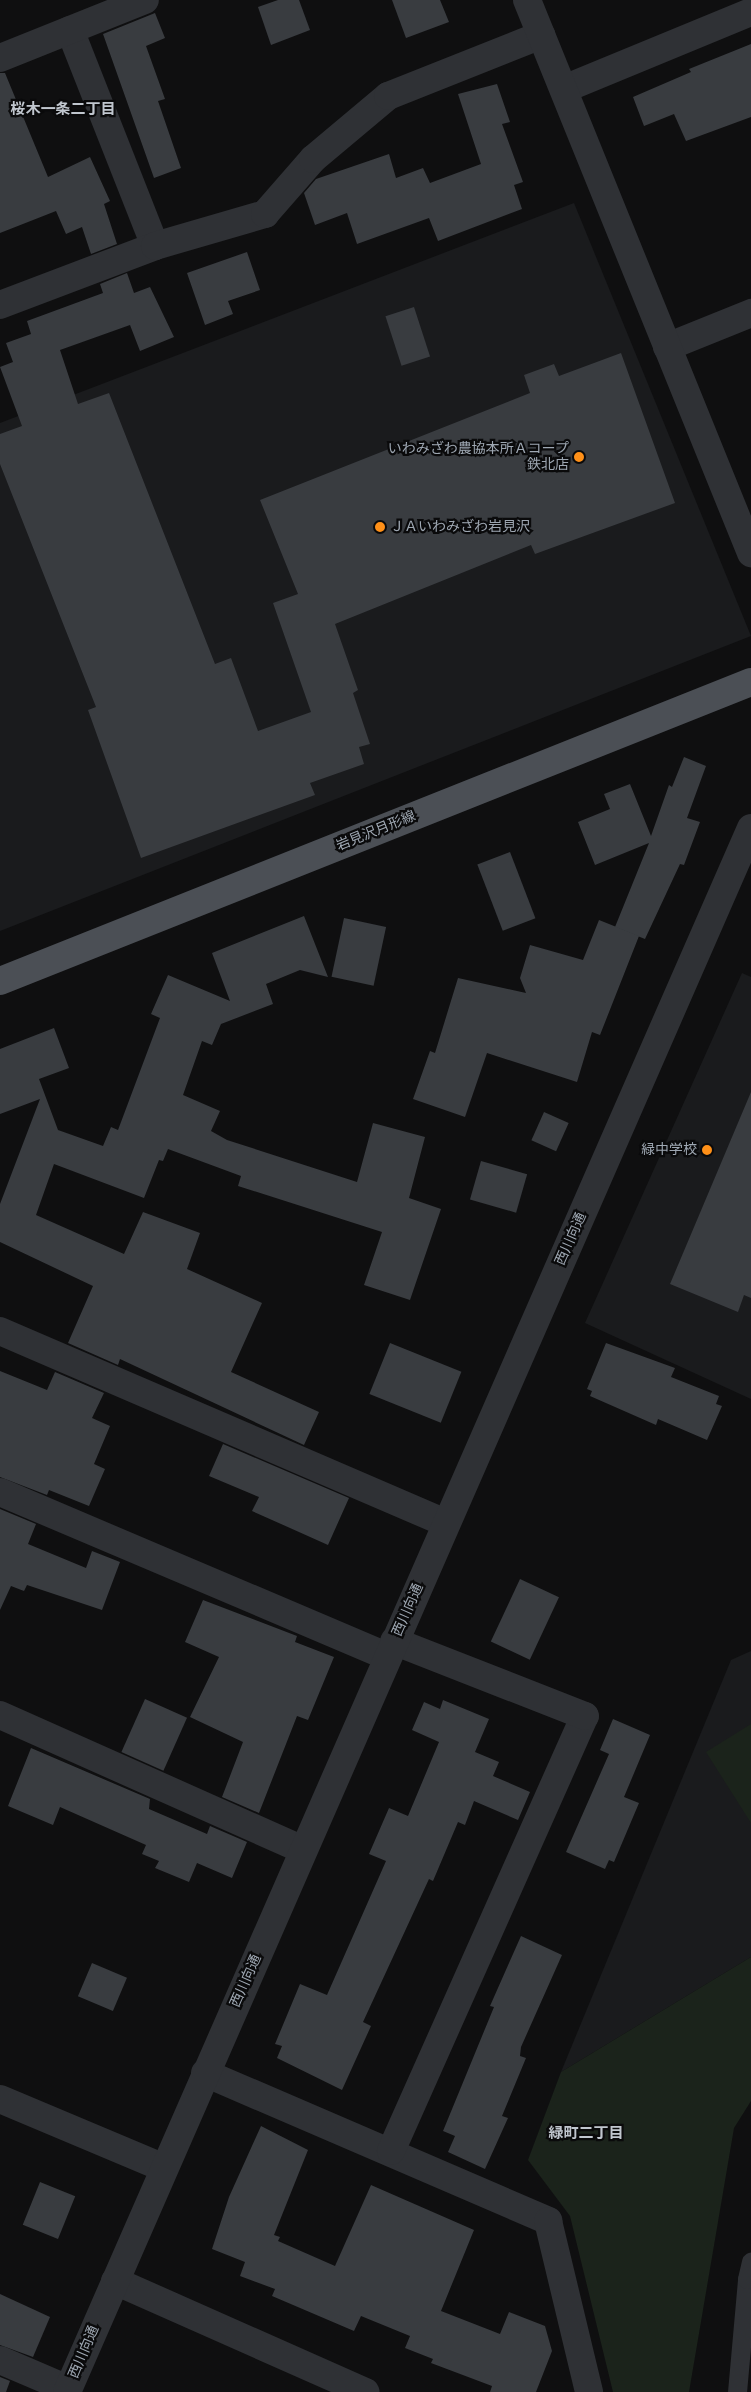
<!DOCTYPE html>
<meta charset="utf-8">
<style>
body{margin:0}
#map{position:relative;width:751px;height:2392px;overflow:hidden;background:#0f0f10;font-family:"Fira Sans Condensed","Noto Sans JP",sans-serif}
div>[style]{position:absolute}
.built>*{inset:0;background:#1a1b1d}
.green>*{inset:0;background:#1b231b}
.building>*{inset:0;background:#393c40;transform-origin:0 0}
.service>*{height:19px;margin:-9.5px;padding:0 9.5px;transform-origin:9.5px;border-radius:9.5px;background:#2f3135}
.minor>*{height:28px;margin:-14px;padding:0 14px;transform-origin:14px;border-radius:14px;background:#2f3135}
.tertiary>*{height:28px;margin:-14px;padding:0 14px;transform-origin:14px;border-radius:14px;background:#2f3135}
.primary>*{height:28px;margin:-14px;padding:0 14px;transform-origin:14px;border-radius:14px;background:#4b4f55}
.dots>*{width:14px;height:14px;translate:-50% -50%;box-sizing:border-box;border:2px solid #0a0a0b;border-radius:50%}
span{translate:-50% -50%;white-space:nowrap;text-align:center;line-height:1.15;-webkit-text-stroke:4.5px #0a0a0b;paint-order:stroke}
.poi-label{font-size:14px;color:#9ea7b2}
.right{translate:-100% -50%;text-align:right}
.left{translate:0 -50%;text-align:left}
.street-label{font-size:14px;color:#9ea7b2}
.neighbourhood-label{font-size:15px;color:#c0c6ce;font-weight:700}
</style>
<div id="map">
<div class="built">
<i style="clip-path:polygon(574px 203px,751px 636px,0 931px,0 423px)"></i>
<i style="clip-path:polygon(742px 973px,751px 977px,751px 1399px,585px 1323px)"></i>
<i style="clip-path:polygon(751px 1651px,751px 1957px,561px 2072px,731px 1660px)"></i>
</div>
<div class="green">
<i style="clip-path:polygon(751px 1724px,751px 1823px,706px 1752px)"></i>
<i style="clip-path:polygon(751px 1957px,751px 2101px,734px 2128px,689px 2392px,613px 2392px,570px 2216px,528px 2160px,561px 2072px)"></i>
</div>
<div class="building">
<i style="clip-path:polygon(278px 0,299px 0,310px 30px,271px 45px,258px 7px)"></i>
<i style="clip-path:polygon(392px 0,440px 0,449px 22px,406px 38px)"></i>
<i style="clip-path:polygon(155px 13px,165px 38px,146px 46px,165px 99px,158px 101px,181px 168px,154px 178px,103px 34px)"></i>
<i style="clip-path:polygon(751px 44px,751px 117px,686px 141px,674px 114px,644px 126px,633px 97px,691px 72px,689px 69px)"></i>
<i style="clip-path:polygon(0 73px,5px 73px,48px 177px,90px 157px,110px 201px,104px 204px,117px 244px,91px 254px,82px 227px,66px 234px,56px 211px,0 233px)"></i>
<i style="clip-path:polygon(497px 84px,510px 122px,502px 124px,523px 182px,514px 185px,522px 209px,438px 241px,429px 218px,357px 244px,347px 213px,315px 225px,304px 193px,316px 179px,389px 154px,396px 178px,423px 168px,430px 183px,481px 164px,458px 94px)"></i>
<i style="clip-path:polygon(247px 252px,260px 290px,228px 301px,233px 314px,205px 325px,187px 273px)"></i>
<i style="clip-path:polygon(127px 273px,134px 293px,150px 287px,174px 337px,140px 351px,130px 325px,60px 350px,78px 404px,109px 393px,215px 664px,231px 658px,258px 731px,311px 712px,273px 603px,298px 594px,260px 500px,530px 393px,524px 375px,554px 364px,559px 376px,621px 353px,675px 503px,535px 554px,531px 545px,335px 624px,358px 690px,353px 693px,370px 744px,359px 747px,364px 764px,310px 783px,315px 795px,141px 858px,88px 710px,96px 707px,0 464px,0 434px,22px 426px,0 367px,13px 362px,6px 343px,31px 334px,27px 321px,103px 293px,100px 284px)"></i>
<i style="left:414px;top:307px;width:52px;height:30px;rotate:72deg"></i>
<i style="clip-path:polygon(684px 757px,706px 766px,687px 818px,700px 822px,684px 865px,680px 864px,645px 939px,615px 927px,649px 843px,595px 865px,578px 822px,610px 809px,604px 794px,630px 784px,651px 836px,669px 785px,672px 787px)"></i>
<i style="left:510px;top:852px;width:71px;height:35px;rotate:69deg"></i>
<i style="clip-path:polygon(304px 916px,328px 977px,300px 970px,266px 984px,273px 1004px,221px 1024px,212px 1045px,202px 1041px,183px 1095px,220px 1111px,211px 1131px,227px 1140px,357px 1182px,373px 1123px,425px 1137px,409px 1198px,441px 1209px,410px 1300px,364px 1285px,382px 1232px,238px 1186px,241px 1176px,168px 1149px,163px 1161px,159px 1160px,144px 1198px,54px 1164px,36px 1215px,124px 1254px,143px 1212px,200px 1233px,187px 1269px,262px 1303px,231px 1372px,319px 1412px,304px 1445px,120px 1359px,118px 1365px,68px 1343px,93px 1286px,0 1242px,0 1204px,40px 1099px,0 1114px,0 1049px,54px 1028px,69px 1068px,39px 1079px,58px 1130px,103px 1146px,111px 1127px,118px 1130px,160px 1018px,151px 1014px,168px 975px,230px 1001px,212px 953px)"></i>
<i style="left:344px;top:918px;width:43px;height:60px;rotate:12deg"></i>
<i style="clip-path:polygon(599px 920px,639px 936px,600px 1035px,592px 1032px,577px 1082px,487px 1053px,465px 1117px,413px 1099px,430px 1051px,435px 1053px,458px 978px,526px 993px,520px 978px,530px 945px,583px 960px)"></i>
<i style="clip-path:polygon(751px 1092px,751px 1298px,744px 1295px,738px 1312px,670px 1284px)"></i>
<i style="left:544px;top:1112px;width:27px;height:31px;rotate:24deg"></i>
<i style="left:481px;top:1161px;width:48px;height:40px;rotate:16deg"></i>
<i style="left:390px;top:1343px;width:77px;height:55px;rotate:22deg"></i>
<i style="clip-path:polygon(606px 1343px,675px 1368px,671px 1377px,719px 1396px,716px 1404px,722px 1406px,707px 1440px,658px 1419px,656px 1425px,590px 1396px,592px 1391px,587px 1389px)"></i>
<i style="clip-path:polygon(0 1371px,47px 1390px,55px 1372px,104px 1393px,92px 1418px,110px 1426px,94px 1464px,105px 1469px,89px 1506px,49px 1490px,47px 1495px,0 1477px)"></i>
<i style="clip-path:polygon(223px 1444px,349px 1498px,328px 1545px,252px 1511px,259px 1497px,209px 1476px)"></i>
<i style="clip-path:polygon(0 1509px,36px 1524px,28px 1544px,86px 1568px,92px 1551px,120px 1562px,102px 1610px,27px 1585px,24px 1591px,11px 1586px,0 1610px)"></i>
<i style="left:520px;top:1579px;width:43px;height:69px;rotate:25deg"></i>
<i style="clip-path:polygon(203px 1600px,297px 1636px,295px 1642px,334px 1657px,308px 1720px,297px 1716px,259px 1813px,222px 1797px,243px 1742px,190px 1717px,219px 1657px,185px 1642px)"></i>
<i style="left:145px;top:1699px;width:46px;height:58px;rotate:24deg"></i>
<i style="clip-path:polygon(443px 1700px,489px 1719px,475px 1752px,499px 1762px,493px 1776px,530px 1792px,518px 1820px,474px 1801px,465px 1825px,458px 1822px,433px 1881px,429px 1879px,363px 2022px,371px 2026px,342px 2090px,277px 2058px,282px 2046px,275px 2044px,300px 1984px,327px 1995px,386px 1861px,369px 1854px,389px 1808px,408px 1816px,439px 1742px,412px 1730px,424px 1702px,440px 1709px)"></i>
<i style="clip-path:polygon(613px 1719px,650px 1735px,624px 1797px,639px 1803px,614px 1862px,609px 1860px,605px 1869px,566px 1852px,609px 1754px,600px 1750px)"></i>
<i style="clip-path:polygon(31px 1748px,150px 1799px,149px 1809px,207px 1834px,210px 1826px,247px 1842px,232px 1878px,197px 1863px,189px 1882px,155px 1868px,159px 1861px,142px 1854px,146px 1845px,60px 1807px,53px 1825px,8px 1806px)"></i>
<i style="clip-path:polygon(521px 1936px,562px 1955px,521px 2047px,520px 2056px,526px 2058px,502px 2116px,508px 2118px,485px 2169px,448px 2152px,455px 2136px,443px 2131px,494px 2007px,490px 2006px)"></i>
<i style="left:92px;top:1963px;width:38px;height:36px;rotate:23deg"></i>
<i style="clip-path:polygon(261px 2126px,308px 2150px,274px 2235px,280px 2237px,278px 2241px,335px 2266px,371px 2185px,474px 2230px,441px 2311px,500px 2334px,509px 2312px,545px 2326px,552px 2351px,536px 2392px,490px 2392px,492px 2386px,431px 2363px,433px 2359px,405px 2348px,410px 2336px,361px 2316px,354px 2331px,272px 2296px,275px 2289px,240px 2276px,245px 2262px,212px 2249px,229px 2197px)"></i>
<i style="left:40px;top:2182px;width:38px;height:46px;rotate:22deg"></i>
<i style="clip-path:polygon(0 2294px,50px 2317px,33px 2357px,0 2345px)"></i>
<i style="clip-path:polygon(0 2377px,10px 2381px,6px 2392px,0 2392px)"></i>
</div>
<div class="service">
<i style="left:737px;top:2392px;width:113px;rotate:-84.9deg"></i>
<i style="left:747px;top:2279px;width:18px;rotate:-77deg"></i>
</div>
<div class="minor">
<i style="left:70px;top:30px;width:232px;rotate:68.5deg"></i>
<i style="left:0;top:58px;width:156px;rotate:-21.8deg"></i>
<i style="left:564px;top:89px;width:202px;rotate:-22.4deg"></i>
<i style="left:0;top:305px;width:166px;rotate:-20.8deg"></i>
<i style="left:155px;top:246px;width:115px;rotate:-16.2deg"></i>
<i style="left:265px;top:214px;width:73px;rotate:-48.9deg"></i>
<i style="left:313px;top:159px;width:98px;rotate:-40deg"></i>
<i style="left:388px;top:96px;width:165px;rotate:-21.7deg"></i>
<i style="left:667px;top:347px;width:91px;rotate:-22deg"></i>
<i style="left:0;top:1331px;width:486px;rotate:23.3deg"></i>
<i style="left:0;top:1492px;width:420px;rotate:23deg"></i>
<i style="left:0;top:1715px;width:332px;rotate:24deg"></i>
<i style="left:205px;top:2073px;width:374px;rotate:23.3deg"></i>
<i style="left:548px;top:2221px;width:176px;rotate:76.5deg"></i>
<i style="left:0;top:2099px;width:178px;rotate:22.8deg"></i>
<i style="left:391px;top:2151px;width:476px;rotate:-66deg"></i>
<i style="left:585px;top:1716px;width:205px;rotate:-158.6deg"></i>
<i style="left:115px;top:2281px;width:274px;rotate:23.9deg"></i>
<i style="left:0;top:2360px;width:74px;rotate:23.1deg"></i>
</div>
<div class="tertiary">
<i style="left:527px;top:0;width:597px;rotate:67.95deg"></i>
<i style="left:67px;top:2392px;width:1707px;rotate:-66.38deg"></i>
</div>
<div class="primary">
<i style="left:0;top:981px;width:808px;rotate:-21.71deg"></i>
</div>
<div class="dots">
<i style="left:579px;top:457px;background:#ff9018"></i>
<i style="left:380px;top:527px;background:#ff9018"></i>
<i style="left:707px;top:1150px;background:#ff9018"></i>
</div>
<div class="poi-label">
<span class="right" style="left:569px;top:457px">いわみざわ農協本所Ａコープ<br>鉄北店</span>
<span class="left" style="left:390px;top:527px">ＪＡいわみざわ岩見沢</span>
<span class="right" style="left:697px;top:1150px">緑中学校</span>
</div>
<div class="street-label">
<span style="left:376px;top:831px;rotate:-22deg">岩見沢月形線</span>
<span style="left:571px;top:1239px;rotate:-66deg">西川向通</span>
<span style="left:408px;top:1610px;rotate:-66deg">西川向通</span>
<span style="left:246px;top:1981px;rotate:-66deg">西川向通</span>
<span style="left:84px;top:2352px;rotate:-67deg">西川向通</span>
</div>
<div class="neighbourhood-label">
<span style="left:63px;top:110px">桜木一条二丁目</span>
<span style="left:586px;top:2134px">緑町二丁目</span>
</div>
</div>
